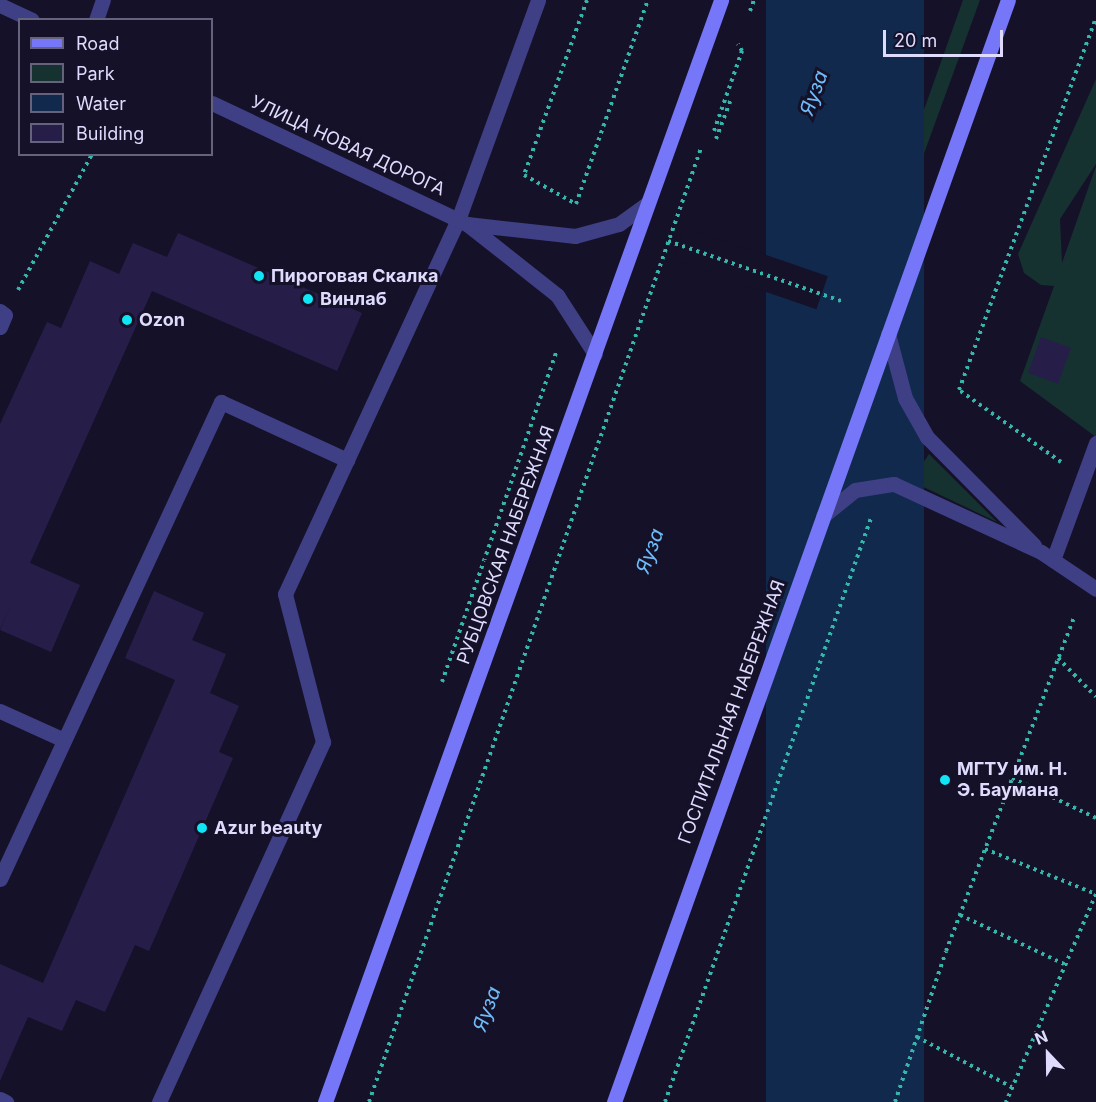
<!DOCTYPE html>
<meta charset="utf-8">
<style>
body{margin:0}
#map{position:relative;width:1096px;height:1102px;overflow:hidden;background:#151129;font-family:Inter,sans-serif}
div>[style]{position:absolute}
.green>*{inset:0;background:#153230}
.water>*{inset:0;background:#11294d;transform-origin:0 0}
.pier>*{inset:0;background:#151129;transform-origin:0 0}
.building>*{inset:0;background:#261e49;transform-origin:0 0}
.path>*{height:4px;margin-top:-2px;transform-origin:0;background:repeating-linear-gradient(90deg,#36b6ab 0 3px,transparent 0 7.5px)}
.service>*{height:15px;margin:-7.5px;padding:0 7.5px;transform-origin:7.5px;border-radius:7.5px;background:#3f3f85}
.minor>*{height:15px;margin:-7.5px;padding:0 7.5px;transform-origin:7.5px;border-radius:7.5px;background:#3f3f85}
.secondary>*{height:15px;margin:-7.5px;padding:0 7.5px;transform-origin:7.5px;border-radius:7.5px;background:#7676f9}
.dots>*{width:16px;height:16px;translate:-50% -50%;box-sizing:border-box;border:3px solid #151129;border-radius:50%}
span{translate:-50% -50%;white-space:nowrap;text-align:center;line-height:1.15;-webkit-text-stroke:6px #151129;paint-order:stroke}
.street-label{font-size:18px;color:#dedbfd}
.poi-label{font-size:18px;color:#dedbfd;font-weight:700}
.left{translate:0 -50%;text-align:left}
.water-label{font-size:20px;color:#6dbcf9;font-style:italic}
.legend{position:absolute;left:18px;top:18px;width:195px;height:138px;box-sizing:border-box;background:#151129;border:2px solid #65627e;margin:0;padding:8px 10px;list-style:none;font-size:18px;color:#dedbfd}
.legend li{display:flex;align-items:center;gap:12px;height:30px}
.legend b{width:30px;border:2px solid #65627e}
.north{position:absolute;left:1018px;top:1024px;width:60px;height:60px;-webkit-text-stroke:4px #151129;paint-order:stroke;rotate:338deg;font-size:16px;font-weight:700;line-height:24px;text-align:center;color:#dedbfd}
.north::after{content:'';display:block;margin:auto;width:21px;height:27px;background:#dedbfd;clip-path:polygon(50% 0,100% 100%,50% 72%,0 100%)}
.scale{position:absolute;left:883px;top:30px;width:120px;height:27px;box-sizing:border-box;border:3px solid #dedbfd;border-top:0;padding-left:8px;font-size:18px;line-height:21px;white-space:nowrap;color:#dedbfd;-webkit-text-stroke:4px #151129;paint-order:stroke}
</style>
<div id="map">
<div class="green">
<i style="clip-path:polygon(963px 0,980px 0,880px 274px,867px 270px)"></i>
<i style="clip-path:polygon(1096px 79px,1096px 164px,1060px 219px,1062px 263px,1096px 166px,1096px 437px,1020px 381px,1054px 286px,1041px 285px,1024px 273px,1018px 254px)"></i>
<i style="clip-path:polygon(929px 454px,997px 522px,911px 481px)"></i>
</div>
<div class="water">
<i style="left:766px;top:0;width:158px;height:1168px"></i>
</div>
<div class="pier">
<i style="left:685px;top:227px;width:151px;height:35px;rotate:19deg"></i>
</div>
<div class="building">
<i style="clip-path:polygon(178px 233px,362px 313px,337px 371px,152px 291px,30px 563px,80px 585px,51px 652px,0 630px,12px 603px,0 629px,0 424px,47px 322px,61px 328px,90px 261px,119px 274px,133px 243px,167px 257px)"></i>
<i style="left:1041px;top:337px;width:32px;height:38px;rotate:20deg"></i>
<i style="clip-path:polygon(154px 591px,204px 613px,192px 640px,226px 654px,210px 693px,239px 706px,219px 752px,233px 758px,149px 951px,135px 945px,105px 1012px,76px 1000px,62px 1031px,28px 1017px,0 1081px,0 964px,43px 983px,175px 680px,125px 658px)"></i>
</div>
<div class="path">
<i style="left:587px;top:0;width:186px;rotate:109.8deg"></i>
<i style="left:524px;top:175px;width:60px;rotate:29.1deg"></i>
<i style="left:576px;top:204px;width:216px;rotate:-70.6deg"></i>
<i style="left:750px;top:11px;width:12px;rotate:-70deg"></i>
<i style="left:714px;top:131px;width:85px;rotate:-70.7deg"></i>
<i style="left:742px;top:51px;width:8px;rotate:-120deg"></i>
<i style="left:716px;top:139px;width:43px;rotate:-69.4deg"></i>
<i style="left:668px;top:241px;width:186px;rotate:19.1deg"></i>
<i style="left:18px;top:290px;width:155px;rotate:-61.4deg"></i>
<i style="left:1061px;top:462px;width:125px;rotate:-144.8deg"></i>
<i style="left:959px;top:390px;width:396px;rotate:-69.8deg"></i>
<i style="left:1058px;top:658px;width:54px;rotate:45.7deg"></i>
<i style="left:442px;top:682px;width:352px;rotate:-70.9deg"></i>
<i style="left:1012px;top:778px;width:93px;rotate:25.5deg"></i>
<i style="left:985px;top:849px;width:120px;rotate:22.1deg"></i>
<i style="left:1096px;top:894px;width:227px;rotate:113.4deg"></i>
<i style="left:960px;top:915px;width:115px;rotate:25.2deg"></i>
<i style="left:917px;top:1037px;width:107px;rotate:27.8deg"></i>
<i style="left:369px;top:1102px;width:1010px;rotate:-70.81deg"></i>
<i style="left:665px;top:1102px;width:619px;rotate:-70.57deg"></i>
<i style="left:895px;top:1102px;width:159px;rotate:-71.3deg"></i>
<i style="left:946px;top:951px;width:358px;rotate:-69deg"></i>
</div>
<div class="service">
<i style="left:96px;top:20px;width:21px;rotate:-71deg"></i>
<i style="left:0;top:311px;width:6px;rotate:39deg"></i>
<i style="left:5px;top:315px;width:13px;rotate:113deg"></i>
<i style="left:1053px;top:560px;width:125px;rotate:-69.8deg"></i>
<i style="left:0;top:711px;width:70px;rotate:24.4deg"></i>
<i style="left:0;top:879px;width:526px;rotate:-65.14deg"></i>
<i style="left:221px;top:402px;width:139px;rotate:24.7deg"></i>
<i style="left:0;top:1099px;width:7px;rotate:27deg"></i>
<i style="left:159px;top:1102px;width:396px;rotate:-65.5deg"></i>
<i style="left:323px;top:742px;width:153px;rotate:-104.4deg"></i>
<i style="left:285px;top:594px;width:412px;rotate:-65.2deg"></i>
<i style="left:458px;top:220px;width:234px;rotate:-70deg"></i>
</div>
<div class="minor">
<i style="left:0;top:5px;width:35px;rotate:25deg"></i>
<i style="left:212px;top:103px;width:282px;rotate:25.4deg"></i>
<i style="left:467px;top:224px;width:115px;rotate:38.3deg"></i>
<i style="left:557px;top:295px;width:70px;rotate:57.2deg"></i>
<i style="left:467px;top:224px;width:109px;rotate:6.3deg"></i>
<i style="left:575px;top:236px;width:46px;rotate:-15.3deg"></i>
<i style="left:619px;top:224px;width:34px;rotate:-36deg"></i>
<i style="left:888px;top:334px;width:66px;rotate:75.1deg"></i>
<i style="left:905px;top:398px;width:45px;rotate:60.6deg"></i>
<i style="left:927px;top:437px;width:152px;rotate:45.3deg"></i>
<i style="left:823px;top:516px;width:41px;rotate:-39.1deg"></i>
<i style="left:855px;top:490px;width:39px;rotate:-9deg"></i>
<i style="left:894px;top:484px;width:162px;rotate:24.8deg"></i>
<i style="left:1041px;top:552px;width:66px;rotate:33.9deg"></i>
</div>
<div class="secondary">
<i style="left:325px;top:1102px;width:1171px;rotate:-70.23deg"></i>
<i style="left:614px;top:1102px;width:1170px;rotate:-70.33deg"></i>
</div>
<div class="dots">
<i style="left:259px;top:276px;background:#0fe5f5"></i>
<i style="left:308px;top:299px;background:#0fe5f5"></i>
<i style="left:127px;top:320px;background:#0fe5f5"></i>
<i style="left:945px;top:780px;background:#0fe5f5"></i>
<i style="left:202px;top:828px;background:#0fe5f5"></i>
</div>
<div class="street-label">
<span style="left:348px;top:146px;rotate:25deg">УЛИЦА НОВАЯ ДОРОГА</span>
<span style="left:506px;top:545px;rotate:-70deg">РУБЦОВСКАЯ НАБЕРЕЖНАЯ</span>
<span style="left:732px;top:712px;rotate:-70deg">ГОСПИТАЛЬНАЯ НАБЕРЕЖНАЯ</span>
</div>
<div class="poi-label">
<span class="left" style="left:271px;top:276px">Пироговая Скалка</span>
<span class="left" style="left:320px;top:299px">Винлаб</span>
<span class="left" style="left:139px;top:320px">Ozon</span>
<span class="left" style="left:957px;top:780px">МГТУ им. Н.<br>Э. Баумана</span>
<span class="left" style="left:214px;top:828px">Azur beauty</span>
</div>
<div class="water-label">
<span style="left:814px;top:93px;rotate:-70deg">Яуза</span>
<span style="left:650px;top:551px;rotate:-70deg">Яуза</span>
<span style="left:487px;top:1009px;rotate:-70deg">Яуза</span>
</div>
<ul class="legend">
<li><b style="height:8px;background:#7676f9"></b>Road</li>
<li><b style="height:16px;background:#153230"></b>Park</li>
<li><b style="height:16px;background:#11294d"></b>Water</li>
<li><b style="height:16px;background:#261e49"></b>Building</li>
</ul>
<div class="north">N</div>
<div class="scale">20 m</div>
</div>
